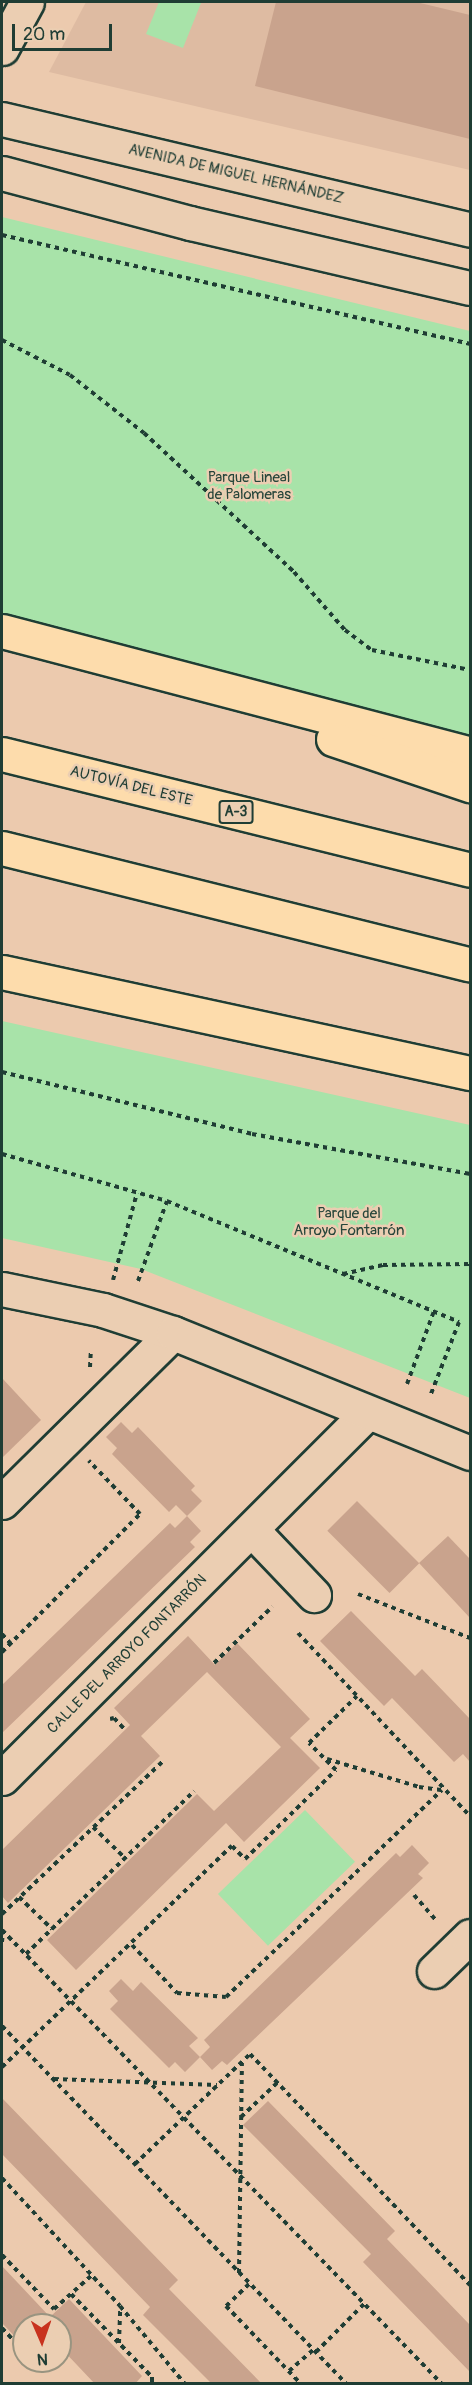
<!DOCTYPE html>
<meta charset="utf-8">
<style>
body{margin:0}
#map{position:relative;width:472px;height:2385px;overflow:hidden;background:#eccaae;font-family:Pangolin,sans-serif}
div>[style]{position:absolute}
.built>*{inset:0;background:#debba2}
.green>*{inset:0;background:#a8e3a9;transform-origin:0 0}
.building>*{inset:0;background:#c9a38d;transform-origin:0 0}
.path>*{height:4px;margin-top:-2px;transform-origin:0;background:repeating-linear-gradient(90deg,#1f3d34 0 4.5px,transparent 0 9px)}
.roads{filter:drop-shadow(2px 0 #1f3d34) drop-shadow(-2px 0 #1f3d34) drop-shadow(0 2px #1f3d34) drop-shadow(0 -2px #1f3d34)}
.minor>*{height:33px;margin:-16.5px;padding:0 16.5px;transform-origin:16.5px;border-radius:16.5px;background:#ebceb2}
.tertiary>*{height:33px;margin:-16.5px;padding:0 16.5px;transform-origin:16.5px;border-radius:16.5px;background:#ebceb2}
.motorway>*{height:33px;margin:-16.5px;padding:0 16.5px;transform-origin:16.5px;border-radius:16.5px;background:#fddcac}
span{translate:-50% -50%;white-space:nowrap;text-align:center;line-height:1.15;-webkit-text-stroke:5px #ebceb2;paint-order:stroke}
.shield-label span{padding:2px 4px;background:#ebceb2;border:2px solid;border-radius:4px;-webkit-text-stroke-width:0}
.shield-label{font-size:14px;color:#1f3d34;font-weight:700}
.street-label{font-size:15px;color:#1f3d34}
.park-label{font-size:15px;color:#26453a}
.frame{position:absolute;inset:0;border:3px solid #1f3d34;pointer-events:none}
.north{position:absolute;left:12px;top:2313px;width:60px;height:60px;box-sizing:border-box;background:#ebceb2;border:2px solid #999480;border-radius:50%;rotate:178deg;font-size:16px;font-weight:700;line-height:24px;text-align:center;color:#1f3d34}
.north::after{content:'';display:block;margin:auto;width:21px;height:27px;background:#c8321e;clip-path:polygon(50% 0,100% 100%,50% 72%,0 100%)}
.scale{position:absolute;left:12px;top:24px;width:100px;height:27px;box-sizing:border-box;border:3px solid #1f3d34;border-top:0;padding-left:8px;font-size:18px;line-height:21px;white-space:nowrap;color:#1f3d34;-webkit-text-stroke:4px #ebceb2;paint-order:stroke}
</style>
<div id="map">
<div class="built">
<i style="clip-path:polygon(86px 2px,470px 2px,470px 170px,49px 72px)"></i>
</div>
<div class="green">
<i style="clip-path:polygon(159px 2px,201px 3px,183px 48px,146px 34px)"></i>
<i style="clip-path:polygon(2px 217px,470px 331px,470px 744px,2px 618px)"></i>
<i style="clip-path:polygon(2px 1021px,470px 1125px,470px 1398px,141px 1269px,2px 1238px)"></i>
<i style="left:305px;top:1810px;width:72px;height:121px;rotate:46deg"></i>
</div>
<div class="building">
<i style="clip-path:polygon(276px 2px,416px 2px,470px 15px,470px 139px,255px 86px)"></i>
<i style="clip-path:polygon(2px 1378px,41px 1420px,2px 1458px)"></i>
<i style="clip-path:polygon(121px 1422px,132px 1433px,138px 1427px,195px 1486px,191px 1490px,202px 1501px,187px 1516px,201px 1531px,190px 1542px,195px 1547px,2px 1733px,2px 1685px,170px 1523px,175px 1528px,187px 1516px,176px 1505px,169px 1512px,112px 1454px,117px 1448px,106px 1437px)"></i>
<i style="left:357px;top:1501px;width:88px;height:42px;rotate:45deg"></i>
<i style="clip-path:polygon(448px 1536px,470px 1559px,470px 1618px,419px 1563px)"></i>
<i style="clip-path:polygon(351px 1611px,415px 1676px,422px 1669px,470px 1719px,470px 1762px,463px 1754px,454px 1762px,392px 1698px,384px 1706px,320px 1641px)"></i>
<i style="clip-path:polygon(188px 1636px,215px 1665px,237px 1643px,310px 1719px,290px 1738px,320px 1768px,244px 1842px,226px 1823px,76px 1970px,47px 1940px,197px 1794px,214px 1811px,281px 1747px,207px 1672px,141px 1736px,160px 1756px,8px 1903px,2px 1896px,2px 1850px,130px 1725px,114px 1708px)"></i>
<i style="clip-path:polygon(412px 1845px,429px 1863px,418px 1874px,423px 1878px,227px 2065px,222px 2061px,212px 2070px,200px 2057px,210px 2047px,204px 2040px,396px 1853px,400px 1857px)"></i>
<i style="clip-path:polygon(121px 1979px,133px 1991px,141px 1982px,198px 2038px,189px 2046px,200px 2057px,185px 2072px,175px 2062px,169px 2068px,110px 2009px,118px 2001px,109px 1991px)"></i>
<i style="clip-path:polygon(2px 2098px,178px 2280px,169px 2289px,262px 2384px,212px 2384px,143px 2315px,150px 2307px,2px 2154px)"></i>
<i style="clip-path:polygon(268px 2101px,395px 2231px,387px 2239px,470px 2325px,470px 2372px,363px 2262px,371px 2254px,243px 2125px)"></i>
<i style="clip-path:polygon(2px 2266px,50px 2317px,69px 2299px,142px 2376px,135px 2384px,95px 2384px,60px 2347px,60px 2325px,24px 2325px,22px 2344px,2px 2323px)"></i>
</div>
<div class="path">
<i style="left:2px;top:235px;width:481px;rotate:13.1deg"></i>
<i style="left:2px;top:340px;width:76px;rotate:27.2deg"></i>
<i style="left:70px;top:375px;width:94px;rotate:38.1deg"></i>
<i style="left:144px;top:433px;width:205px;rotate:42.8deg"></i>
<i style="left:294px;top:572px;width:77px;rotate:48.7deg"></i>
<i style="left:345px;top:630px;width:34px;rotate:37deg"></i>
<i style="left:372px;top:650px;width:100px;rotate:11.5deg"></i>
<i style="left:2px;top:1072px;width:258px;rotate:13.9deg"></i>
<i style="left:252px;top:1134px;width:222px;rotate:10.4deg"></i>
<i style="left:2px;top:1154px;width:172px;rotate:15.9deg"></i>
<i style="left:167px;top:1201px;width:316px;rotate:22.5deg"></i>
<i style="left:459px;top:1322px;width:77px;rotate:111.3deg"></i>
<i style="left:343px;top:1274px;width:41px;rotate:-12.7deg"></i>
<i style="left:383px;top:1265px;width:87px;rotate:-0.7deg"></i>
<i style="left:113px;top:1280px;width:90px;rotate:-74.6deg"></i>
<i style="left:138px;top:1281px;width:85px;rotate:-70.1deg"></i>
<i style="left:90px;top:1367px;width:17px;rotate:-87deg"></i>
<i style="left:407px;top:1384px;width:78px;rotate:-69.7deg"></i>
<i style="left:358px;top:1594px;width:120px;rotate:21.4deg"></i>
<i style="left:298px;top:1633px;width:251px;rotate:46.8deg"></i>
<i style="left:2px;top:1634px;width:13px;rotate:48deg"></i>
<i style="left:2px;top:1652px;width:195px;rotate:-45deg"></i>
<i style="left:140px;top:1514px;width:74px;rotate:-133.9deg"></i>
<i style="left:214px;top:1663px;width:81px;rotate:-44deg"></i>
<i style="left:110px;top:1719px;width:4px;rotate:-14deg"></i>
<i style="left:114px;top:1718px;width:16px;rotate:47deg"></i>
<i style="left:327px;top:1759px;width:96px;rotate:16.9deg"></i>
<i style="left:419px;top:1787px;width:22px;rotate:8deg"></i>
<i style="left:93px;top:1827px;width:45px;rotate:44.1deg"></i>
<i style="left:414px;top:1895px;width:35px;rotate:49deg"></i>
<i style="left:19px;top:1897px;width:46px;rotate:44.1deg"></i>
<i style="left:2px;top:1914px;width:224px;rotate:-43.5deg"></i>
<i style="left:2px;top:1930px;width:632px;rotate:45.9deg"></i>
<i style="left:2px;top:1942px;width:11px;rotate:-85deg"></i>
<i style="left:132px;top:1945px;width:66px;rotate:46.8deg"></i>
<i style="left:177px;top:1993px;width:49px;rotate:4.7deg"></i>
<i style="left:226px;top:1997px;width:299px;rotate:-43.8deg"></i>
<i style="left:26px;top:1954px;width:234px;rotate:-44.1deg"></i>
<i style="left:2px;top:2026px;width:497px;rotate:46.1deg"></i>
<i style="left:2px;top:2067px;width:319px;rotate:-43.9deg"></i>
<i style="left:232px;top:1846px;width:18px;rotate:45deg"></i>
<i style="left:245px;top:1859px;width:127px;rotate:-44.4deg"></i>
<i style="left:336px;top:1770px;width:38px;rotate:-135deg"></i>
<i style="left:309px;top:1743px;width:67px;rotate:-44.4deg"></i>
<i style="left:54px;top:2079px;width:163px;rotate:2.1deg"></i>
<i style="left:241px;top:2117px;width:50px;rotate:-43.4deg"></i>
<i style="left:135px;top:2164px;width:159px;rotate:-43.7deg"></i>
<i style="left:250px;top:2054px;width:319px;rotate:46.4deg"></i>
<i style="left:2px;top:2178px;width:174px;rotate:47.3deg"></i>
<i style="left:120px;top:2306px;width:102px;rotate:50.2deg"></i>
<i style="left:2px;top:2255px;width:75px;rotate:46.1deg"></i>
<i style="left:54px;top:2309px;width:51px;rotate:-41.8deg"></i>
<i style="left:239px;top:2273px;width:210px;rotate:-89.2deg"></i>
<i style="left:249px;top:2284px;width:32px;rotate:136deg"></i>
<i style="left:226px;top:2306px;width:108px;rotate:46.1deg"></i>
<i style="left:71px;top:2294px;width:116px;rotate:45.7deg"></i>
<i style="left:152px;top:2377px;width:7px;rotate:90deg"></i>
<i style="left:2px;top:2328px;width:25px;rotate:47deg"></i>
<i style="left:119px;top:2343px;width:37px;rotate:-88deg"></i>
<i style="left:316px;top:2352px;width:68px;rotate:-45deg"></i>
<i style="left:289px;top:2371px;width:33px;rotate:-41deg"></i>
</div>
<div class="roads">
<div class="minor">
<i style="left:2px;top:48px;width:52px;rotate:-61.5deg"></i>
<i style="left:2px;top:1502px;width:240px;rotate:-44.7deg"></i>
<i style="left:252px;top:1530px;width:90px;rotate:46.4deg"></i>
<i style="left:2px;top:1778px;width:515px;rotate:-45deg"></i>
<i style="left:434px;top:1971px;width:50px;rotate:-44.2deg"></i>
</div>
<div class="tertiary">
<i style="left:2px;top:119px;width:481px;rotate:13.3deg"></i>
<i style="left:2px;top:173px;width:195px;rotate:14.9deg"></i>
<i style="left:190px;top:223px;width:287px;rotate:13.1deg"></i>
<i style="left:2px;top:1289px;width:103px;rotate:11.7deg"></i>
<i style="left:103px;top:1310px;width:74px;rotate:18.2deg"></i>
<i style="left:173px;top:1333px;width:320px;rotate:22deg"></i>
</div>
<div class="motorway">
<i style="left:2px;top:631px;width:484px;rotate:14.7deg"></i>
<i style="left:333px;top:739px;width:145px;rotate:18.6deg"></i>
<i style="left:2px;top:754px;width:482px;rotate:13.9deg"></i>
<i style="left:2px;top:848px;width:482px;rotate:14deg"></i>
<i style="left:2px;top:972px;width:479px;rotate:12.2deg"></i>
</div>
</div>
<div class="shield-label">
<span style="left:236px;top:812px">A-3</span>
</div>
<div class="street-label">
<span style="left:236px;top:174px;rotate:13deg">AVENIDA DE MIGUEL HERNÁNDEZ</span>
<span style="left:131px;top:786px;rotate:14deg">AUTOVÍA DEL ESTE</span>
<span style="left:127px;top:1654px;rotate:-45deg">CALLE DEL ARROYO FONTARRÓN</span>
</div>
<div class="park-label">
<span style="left:249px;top:486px">Parque Lineal<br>de Palomeras</span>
<span style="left:349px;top:1222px">Parque del<br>Arroyo Fontarrón</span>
</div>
<div class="frame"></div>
<div class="north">N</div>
<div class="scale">20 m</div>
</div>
